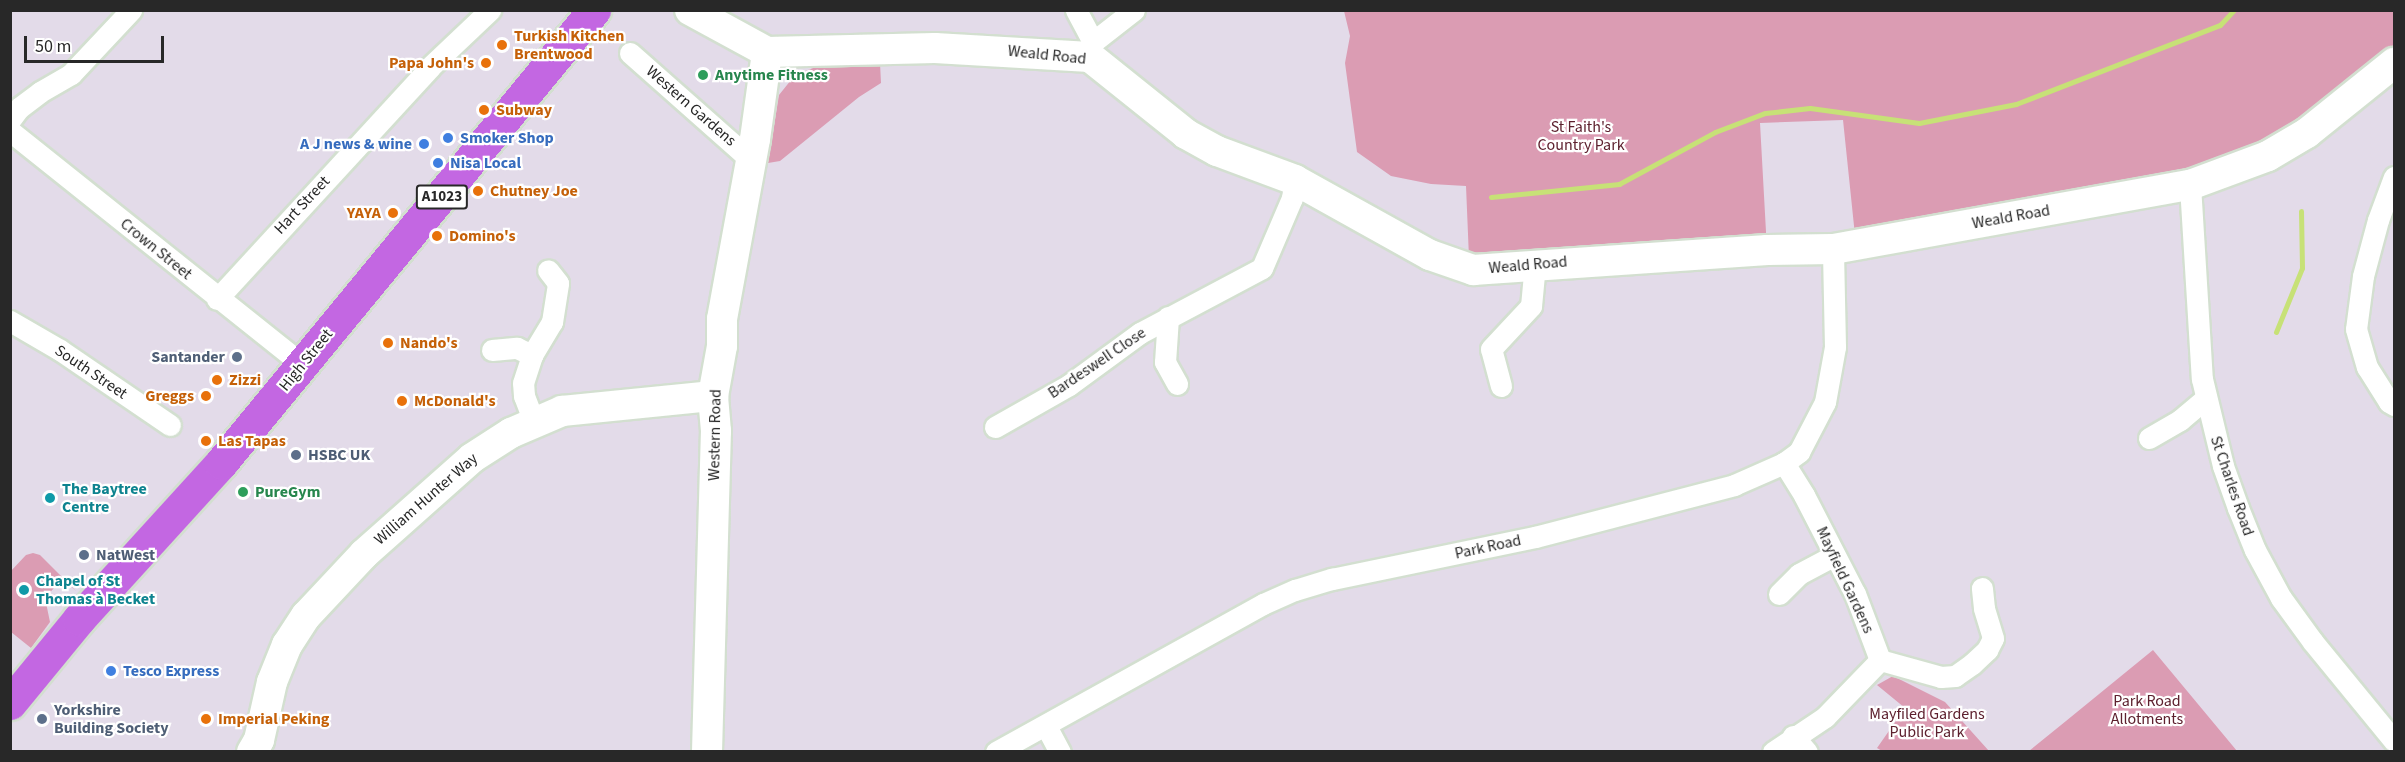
<!DOCTYPE html>
<meta charset="utf-8">
<style>
body{margin:0}
#map{position:relative;width:2405px;height:762px;overflow:hidden;background:#e3dbe9;font-family:"Source Sans 3",sans-serif}
div>[style]{position:absolute}
.green>*{inset:0;background:#db9cb3}
.stream>*{height:5px;margin:-2.5px;padding:0 2.5px;transform-origin:2.5px;border-radius:2.5px;background:#c7e177}
.roads{filter:drop-shadow(2px 0 #d3dfd0) drop-shadow(-2px 0 #d3dfd0) drop-shadow(0 2px #d3dfd0) drop-shadow(0 -2px #d3dfd0)}
.street>*{height:21px;margin:-10.5px;padding:0 10.5px;transform-origin:10.5px;border-radius:10.5px;background:#fff}
.secondary>*{height:30px;margin:-15px;padding:0 15px;transform-origin:15px;border-radius:15px;background:#fff}
.primary>*{height:33px;margin:-16.5px;padding:0 16.5px;transform-origin:16.5px;border-radius:16.5px;background:#c367e2}
.dots>*{width:16px;height:16px;translate:-50% -50%;box-sizing:border-box;border:3px solid #fff;border-radius:50%}
span{translate:-50% -50%;white-space:nowrap;text-align:center;line-height:1.15;-webkit-text-stroke:4.5px #fff;paint-order:stroke}
.shield-label span{padding:2px 4px;background:#fff;border:2px solid;border-radius:4px;-webkit-text-stroke-width:0}
.shield-label{font-size:15px;color:#282828;font-weight:700}
.food-label{font-size:16px;color:#c56008;font-weight:700}
.left{translate:0 -50%;text-align:left}
.right{translate:-100% -50%;text-align:right}
.street-label{font-size:16px;color:#282828}
.leisure-label{font-size:16px;color:#27864d;font-weight:700}
.park-label{font-size:16px;color:#5d202e}
.shop-label{font-size:16px;color:#366cbe;font-weight:700}
.service-label{font-size:16px;color:#4e5e75;font-weight:700}
.culture-label{font-size:16px;color:#0d838f;font-weight:700}
.frame{position:absolute;inset:0;border:12px solid #282828;pointer-events:none}
.scale{position:absolute;left:24px;top:36px;width:140px;height:27px;box-sizing:border-box;border:3px solid #282828;border-top:0;padding-left:8px;font-size:18px;line-height:21px;white-space:nowrap;color:#282828;-webkit-text-stroke:4px #fff;paint-order:stroke}
</style>
<div id="map">
<div class="green">
<i style="clip-path:polygon(1344px 11px,2394px 11px,2394px 63px,2268px 156px,1856px 245px,1843px 120px,1760px 123px,1767px 250px,1469px 258px,1466px 186px,1431px 184px,1391px 176px,1357px 152px,1345px 63px,1350px 36px)"></i>
<i style="clip-path:polygon(880px 63px,881px 83px,859px 97px,780px 161px,768px 163px,779px 95px,795px 75px,821px 65px)"></i>
<i style="clip-path:polygon(33px 553px,40px 555px,76px 591px,62px 579px,45px 598px,50px 622px,31px 648px,11px 632px,10px 572px,26px 555px)"></i>
<i style="clip-path:polygon(2153px 650px,2237px 751px,2029px 751px,2066px 721px)"></i>
<i style="clip-path:polygon(1893px 676px,1945px 702px,1989px 751px,1882px 751px,1877px 748px,1905px 708px,1877px 685px)"></i>
</div>
<div class="stream">
<i style="left:1491px;top:197px;width:129px;rotate:-5.8deg"></i>
<i style="left:1619px;top:184px;width:109px;rotate:-28.4deg"></i>
<i style="left:1715px;top:132px;width:53px;rotate:-20.8deg"></i>
<i style="left:1765px;top:113px;width:45px;rotate:-6.3deg"></i>
<i style="left:1810px;top:108px;width:110px;rotate:7.8deg"></i>
<i style="left:1919px;top:123px;width:99px;rotate:-11.1deg"></i>
<i style="left:2016px;top:104px;width:219px;rotate:-21.2deg"></i>
<i style="left:2220px;top:25px;width:21px;rotate:-47deg"></i>
<i style="left:2276px;top:332px;width:69px;rotate:-67.9deg"></i>
<i style="left:2302px;top:268px;width:57px;rotate:-91deg"></i>
</div>
<div class="roads">
<div class="street">
<i style="left:1076px;top:10px;width:36px;rotate:62deg"></i>
<i style="left:1093px;top:42px;width:14px;rotate:102deg"></i>
<i style="left:1093px;top:42px;width:52px;rotate:-38deg"></i>
<i style="left:630px;top:53px;width:162px;rotate:41.5deg"></i>
<i style="left:10px;top:120px;width:15px;rotate:-53deg"></i>
<i style="left:19px;top:108px;width:26px;rotate:-37deg"></i>
<i style="left:40px;top:92px;width:36px;rotate:-30deg"></i>
<i style="left:71px;top:74px;width:88px;rotate:-46.8deg"></i>
<i style="left:10px;top:131px;width:375px;rotate:38.6deg"></i>
<i style="left:2394px;top:177px;width:46px;rotate:110.4deg"></i>
<i style="left:2378px;top:220px;width:58px;rotate:105deg"></i>
<i style="left:2363px;top:276px;width:53px;rotate:97.5deg"></i>
<i style="left:2356px;top:329px;width:40px;rotate:74deg"></i>
<i style="left:2367px;top:367px;width:41px;rotate:57.8deg"></i>
<i style="left:2389px;top:402px;width:6px;rotate:31deg"></i>
<i style="left:2190px;top:185px;width:194px;rotate:86.5deg"></i>
<i style="left:2202px;top:379px;width:89px;rotate:76.4deg"></i>
<i style="left:2223px;top:466px;width:45px;rotate:70.3deg"></i>
<i style="left:2238px;top:508px;width:45px;rotate:68deg"></i>
<i style="left:2255px;top:550px;width:55px;rotate:61.6deg"></i>
<i style="left:2281px;top:598px;width:54px;rotate:54deg"></i>
<i style="left:2313px;top:642px;width:128px;rotate:50.7deg"></i>
<i style="left:217px;top:299px;width:315px;rotate:-47.4deg"></i>
<i style="left:430px;top:67px;width:83px;rotate:-43.5deg"></i>
<i style="left:1168px;top:317px;width:45px;rotate:93.8deg"></i>
<i style="left:1165px;top:362px;width:25px;rotate:61deg"></i>
<i style="left:10px;top:321px;width:58px;rotate:30.1deg"></i>
<i style="left:60px;top:350px;width:133px;rotate:34.3deg"></i>
<i style="left:492px;top:350px;width:25px;rotate:-5deg"></i>
<i style="left:517px;top:348px;width:17px;rotate:25deg"></i>
<i style="left:1501px;top:386px;width:38px;rotate:-105deg"></i>
<i style="left:1491px;top:349px;width:59px;rotate:-47.1deg"></i>
<i style="left:1531px;top:306px;width:42px;rotate:-84.6deg"></i>
<i style="left:534px;top:422px;width:28px;rotate:-111deg"></i>
<i style="left:524px;top:396px;width:13px;rotate:-94deg"></i>
<i style="left:523px;top:383px;width:29px;rotate:-72deg"></i>
<i style="left:532px;top:355px;width:39px;rotate:-59deg"></i>
<i style="left:552px;top:322px;width:39px;rotate:-81deg"></i>
<i style="left:558px;top:283px;width:16px;rotate:-128deg"></i>
<i style="left:995px;top:427px;width:85px;rotate:-29.6deg"></i>
<i style="left:1069px;top:385px;width:88px;rotate:-36.2deg"></i>
<i style="left:1140px;top:333px;width:138px;rotate:-28deg"></i>
<i style="left:1262px;top:268px;width:76px;rotate:-66.8deg"></i>
<i style="left:1292px;top:198px;width:18px;rotate:-81deg"></i>
<i style="left:2149px;top:438px;width:36px;rotate:-30deg"></i>
<i style="left:2180px;top:420px;width:33px;rotate:-40deg"></i>
<i style="left:1779px;top:594px;width:28px;rotate:-45deg"></i>
<i style="left:1799px;top:574px;width:40px;rotate:-28deg"></i>
<i style="left:1880px;top:660px;width:63px;rotate:15.6deg"></i>
<i style="left:1941px;top:677px;width:14px;rotate:-4deg"></i>
<i style="left:1955px;top:676px;width:21px;rotate:-35deg"></i>
<i style="left:1972px;top:664px;width:21px;rotate:-43deg"></i>
<i style="left:1987px;top:650px;width:13px;rotate:-63deg"></i>
<i style="left:1993px;top:638px;width:31px;rotate:-107deg"></i>
<i style="left:1984px;top:608px;width:20px;rotate:-96deg"></i>
<i style="left:1046px;top:726px;width:30px;rotate:62deg"></i>
<i style="left:1793px;top:736px;width:21px;rotate:49deg"></i>
<i style="left:996px;top:752px;width:305px;rotate:-29deg"></i>
<i style="left:1263px;top:604px;width:35px;rotate:-24deg"></i>
<i style="left:1295px;top:590px;width:39px;rotate:-17deg"></i>
<i style="left:1332px;top:579px;width:207px;rotate:-11.7deg"></i>
<i style="left:1535px;top:537px;width:206px;rotate:-14.6deg"></i>
<i style="left:1734px;top:485px;width:55px;rotate:-23.7deg"></i>
<i style="left:1784px;top:463px;width:19px;rotate:-36deg"></i>
<i style="left:1799px;top:452px;width:56px;rotate:-62.5deg"></i>
<i style="left:1825px;top:402px;width:56px;rotate:-79.7deg"></i>
<i style="left:1835px;top:347px;width:98px;rotate:-91.2deg"></i>
<i style="left:1773px;top:752px;width:63px;rotate:-33.9deg"></i>
<i style="left:1825px;top:717px;width:79px;rotate:-46deg"></i>
<i style="left:1880px;top:660px;width:71px;rotate:-110.7deg"></i>
<i style="left:1855px;top:594px;width:111px;rotate:-117.3deg"></i>
<i style="left:1804px;top:495px;width:38px;rotate:-122deg"></i>
</div>
<div class="secondary">
<i style="left:690px;top:10px;width:88px;rotate:28.6deg"></i>
<i style="left:767px;top:52px;width:168px;rotate:-1.4deg"></i>
<i style="left:935px;top:48px;width:155px;rotate:3.3deg"></i>
<i style="left:1090px;top:57px;width:123px;rotate:38.7deg"></i>
<i style="left:1186px;top:134px;width:35px;rotate:29deg"></i>
<i style="left:1217px;top:151px;width:83px;rotate:20.4deg"></i>
<i style="left:1295px;top:180px;width:154px;rotate:29.1deg"></i>
<i style="left:1430px;top:255px;width:46px;rotate:19.2deg"></i>
<i style="left:1473px;top:270px;width:295px;rotate:-3.9deg"></i>
<i style="left:1767px;top:250px;width:66px;rotate:-0.9deg"></i>
<i style="left:1833px;top:249px;width:363px;rotate:-10.2deg"></i>
<i style="left:2190px;top:185px;width:83px;rotate:-20.4deg"></i>
<i style="left:2268px;top:156px;width:45px;rotate:-30.5deg"></i>
<i style="left:2307px;top:133px;width:112px;rotate:-38.8deg"></i>
<i style="left:252px;top:752px;width:14px;rotate:-60deg"></i>
<i style="left:259px;top:740px;width:59px;rotate:-77.4deg"></i>
<i style="left:272px;top:682px;width:40px;rotate:-68deg"></i>
<i style="left:287px;top:645px;width:35px;rotate:-57deg"></i>
<i style="left:306px;top:616px;width:85px;rotate:-46.9deg"></i>
<i style="left:364px;top:554px;width:144px;rotate:-41.6deg"></i>
<i style="left:472px;top:458px;width:46px;rotate:-32.7deg"></i>
<i style="left:511px;top:433px;width:56px;rotate:-23.3deg"></i>
<i style="left:562px;top:411px;width:152px;rotate:-5.7deg"></i>
<i style="left:707px;top:752px;width:321px;rotate:-88.4deg"></i>
<i style="left:716px;top:431px;width:35px;rotate:-95deg"></i>
<i style="left:713px;top:396px;width:51px;rotate:-79.8deg"></i>
<i style="left:722px;top:346px;width:27px;rotate:-90deg"></i>
<i style="left:722px;top:319px;width:183px;rotate:-79.6deg"></i>
<i style="left:755px;top:139px;width:88px;rotate:-82.1deg"></i>
</div>
<div class="primary">
<i style="left:10px;top:703px;width:109px;rotate:-50.6deg"></i>
<i style="left:79px;top:619px;width:211px;rotate:-47.7deg"></i>
<i style="left:221px;top:463px;width:587px;rotate:-50.53deg"></i>
</div>
</div>
<div class="dots">
<i style="left:502px;top:45px;background:#e8710a"></i>
<i style="left:486px;top:63px;background:#e8710a"></i>
<i style="left:703px;top:75px;background:#2e9e5b"></i>
<i style="left:484px;top:110px;background:#e8710a"></i>
<i style="left:448px;top:138px;background:#3f7fe0"></i>
<i style="left:424px;top:144px;background:#3f7fe0"></i>
<i style="left:438px;top:163px;background:#3f7fe0"></i>
<i style="left:478px;top:191px;background:#e8710a"></i>
<i style="left:393px;top:213px;background:#e8710a"></i>
<i style="left:437px;top:236px;background:#e8710a"></i>
<i style="left:388px;top:343px;background:#e8710a"></i>
<i style="left:237px;top:357px;background:#5c6f8a"></i>
<i style="left:217px;top:380px;background:#e8710a"></i>
<i style="left:206px;top:396px;background:#e8710a"></i>
<i style="left:402px;top:401px;background:#e8710a"></i>
<i style="left:206px;top:441px;background:#e8710a"></i>
<i style="left:296px;top:455px;background:#5c6f8a"></i>
<i style="left:243px;top:492px;background:#2e9e5b"></i>
<i style="left:50px;top:498px;background:#0f9aa8"></i>
<i style="left:84px;top:555px;background:#5c6f8a"></i>
<i style="left:24px;top:590px;background:#0f9aa8"></i>
<i style="left:111px;top:671px;background:#3f7fe0"></i>
<i style="left:42px;top:719px;background:#5c6f8a"></i>
<i style="left:206px;top:719px;background:#e8710a"></i>
</div>
<div class="shield-label">
<span style="left:442px;top:197px">A1023</span>
</div>
<div class="food-label">
<span class="left" style="left:514px;top:45px">Turkish Kitchen<br>Brentwood</span>
<span class="right" style="left:474px;top:63px">Papa John's</span>
<span class="left" style="left:496px;top:110px">Subway</span>
<span class="left" style="left:490px;top:191px">Chutney Joe</span>
<span class="right" style="left:381px;top:213px">YAYA</span>
<span class="left" style="left:449px;top:236px">Domino's</span>
<span class="left" style="left:400px;top:343px">Nando's</span>
<span class="left" style="left:229px;top:380px">Zizzi</span>
<span class="right" style="left:194px;top:396px">Greggs</span>
<span class="left" style="left:414px;top:401px">McDonald's</span>
<span class="left" style="left:218px;top:441px">Las Tapas</span>
<span class="left" style="left:218px;top:719px">Imperial Peking</span>
</div>
<div class="street-label">
<span style="left:1047px;top:55px;rotate:6deg">Weald Road</span>
<span style="left:691px;top:106px;rotate:41deg">Western Gardens</span>
<span style="left:302px;top:205px;rotate:-47deg">Hart Street</span>
<span style="left:2011px;top:217px;rotate:-10deg">Weald Road</span>
<span style="left:156px;top:249px;rotate:39deg">Crown Street</span>
<span style="left:1528px;top:265px;rotate:-5deg">Weald Road</span>
<span style="left:306px;top:360px;rotate:-51deg">High Street</span>
<span style="left:1097px;top:363px;rotate:-34deg">Bardeswell Close</span>
<span style="left:91px;top:372px;rotate:34deg">South Street</span>
<span style="left:715px;top:435px;rotate:-89deg">Western Road</span>
<span style="left:2232px;top:486px;rotate:71deg">St Charles Road</span>
<span style="left:426px;top:499px;rotate:-41deg">William Hunter Way</span>
<span style="left:1488px;top:547px;rotate:-12deg">Park Road</span>
<span style="left:1845px;top:580px;rotate:65deg">Mayfield Gardens</span>
</div>
<div class="leisure-label">
<span class="left" style="left:715px;top:75px">Anytime Fitness</span>
<span class="left" style="left:255px;top:492px">PureGym</span>
</div>
<div class="park-label">
<span style="left:1581px;top:136px">St Faith's<br>Country Park</span>
<span style="left:2147px;top:710px">Park Road<br>Allotments</span>
<span style="left:1927px;top:723px">Mayfiled Gardens<br>Public Park</span>
</div>
<div class="shop-label">
<span class="left" style="left:460px;top:138px">Smoker Shop</span>
<span class="right" style="left:412px;top:144px">A J news &amp; wine</span>
<span class="left" style="left:450px;top:163px">Nisa Local</span>
<span class="left" style="left:123px;top:671px">Tesco Express</span>
</div>
<div class="service-label">
<span class="right" style="left:225px;top:357px">Santander</span>
<span class="left" style="left:308px;top:455px">HSBC UK</span>
<span class="left" style="left:96px;top:555px">NatWest</span>
<span class="left" style="left:54px;top:719px">Yorkshire<br>Building Society</span>
</div>
<div class="culture-label">
<span class="left" style="left:62px;top:498px">The Baytree<br>Centre</span>
<span class="left" style="left:36px;top:590px">Chapel of St<br>Thomas à Becket</span>
</div>
<div class="frame"></div>
<div class="scale">50 m</div>
</div>
